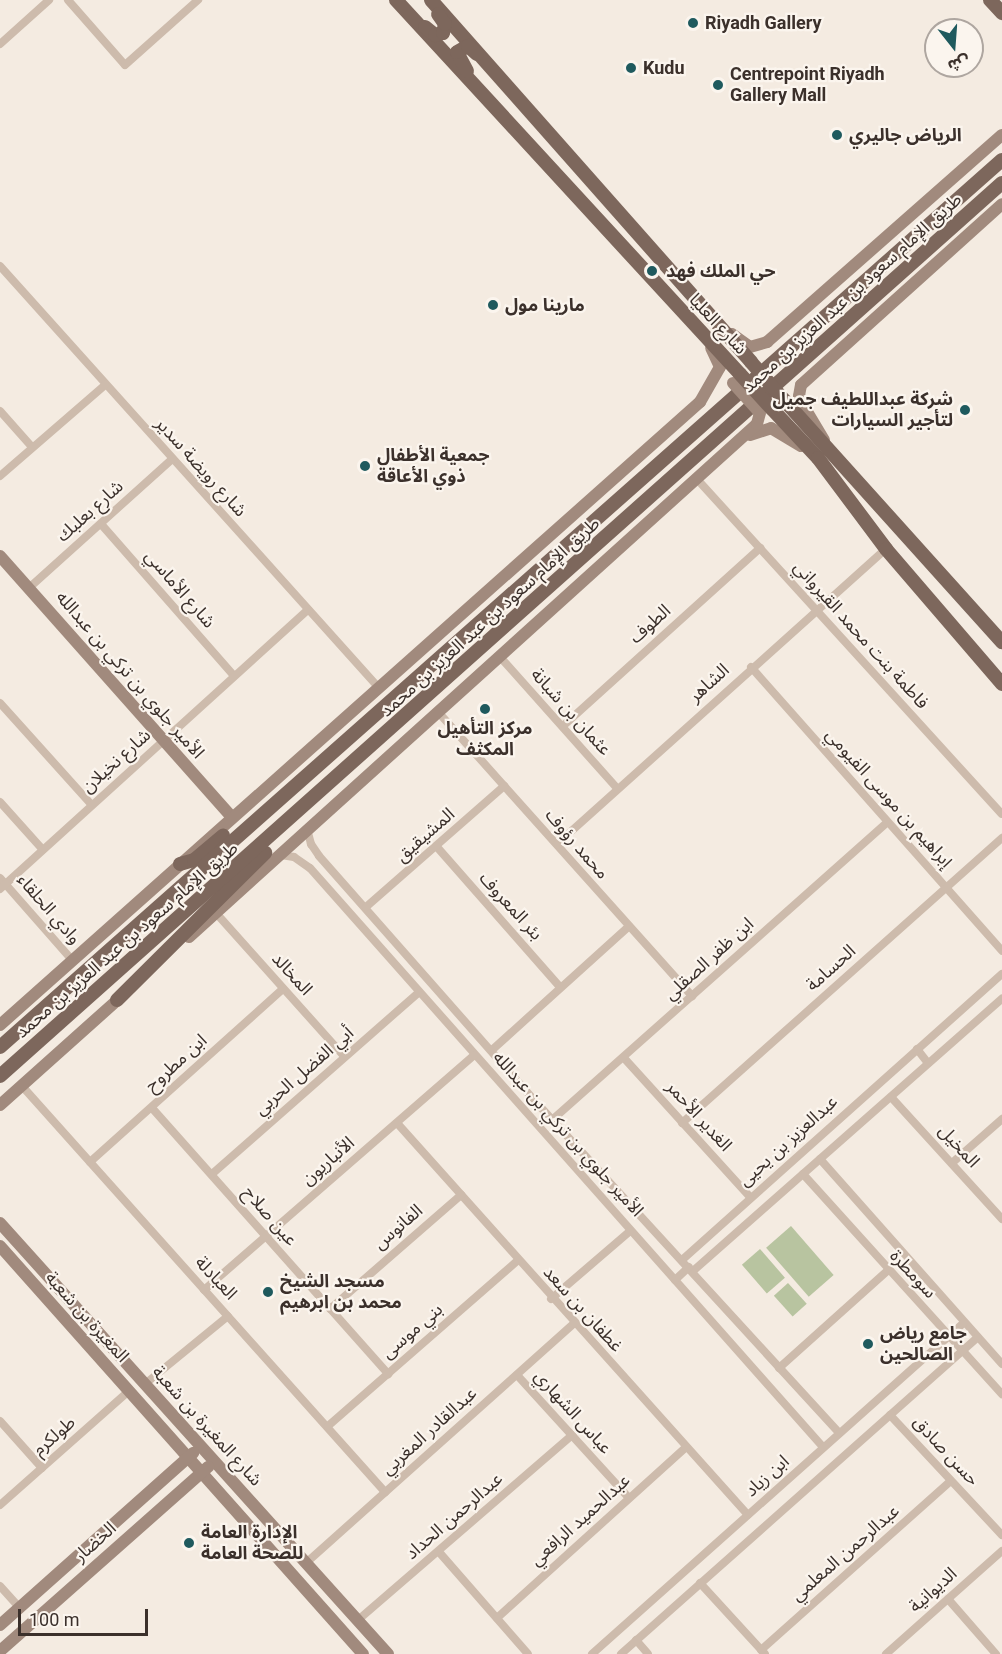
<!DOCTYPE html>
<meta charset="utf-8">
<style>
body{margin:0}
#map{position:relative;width:1002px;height:1654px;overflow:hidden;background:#f4ebe1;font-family:Roboto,"Noto Sans Arabic",sans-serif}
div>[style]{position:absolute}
.green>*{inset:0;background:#b8c4a0;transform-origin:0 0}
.street>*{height:8px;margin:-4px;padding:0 4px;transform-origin:4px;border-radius:4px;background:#cdbbac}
.secondary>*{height:12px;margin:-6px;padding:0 6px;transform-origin:6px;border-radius:6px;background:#a18a7d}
.primary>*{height:14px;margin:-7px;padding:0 7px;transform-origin:7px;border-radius:7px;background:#7d675c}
.secondary-bridge>*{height:12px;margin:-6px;padding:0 6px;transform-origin:6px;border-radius:6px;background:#a18a7d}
.primary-bridge>*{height:14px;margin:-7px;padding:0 7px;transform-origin:7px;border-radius:7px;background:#7d675c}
.dots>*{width:16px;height:16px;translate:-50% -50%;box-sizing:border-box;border:3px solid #fbf5ee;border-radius:50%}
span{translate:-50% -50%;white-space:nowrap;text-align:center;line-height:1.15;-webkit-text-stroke:4.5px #fbf5ee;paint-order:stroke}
.poi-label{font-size:18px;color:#3b302b;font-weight:700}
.left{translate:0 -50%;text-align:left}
.right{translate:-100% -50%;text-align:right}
.street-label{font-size:18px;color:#3b302b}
.north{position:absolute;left:924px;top:18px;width:60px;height:60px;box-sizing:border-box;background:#fbf5ee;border:2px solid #aea6a0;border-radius:50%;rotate:163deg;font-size:16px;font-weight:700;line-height:24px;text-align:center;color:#3b302b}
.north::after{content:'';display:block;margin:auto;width:21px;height:27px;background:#1f5a5e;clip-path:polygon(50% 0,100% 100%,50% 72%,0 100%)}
.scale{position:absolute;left:18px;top:1609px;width:130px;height:27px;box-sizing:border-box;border:3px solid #3b302b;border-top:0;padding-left:8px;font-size:18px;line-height:21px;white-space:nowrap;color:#3b302b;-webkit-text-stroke:4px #fbf5ee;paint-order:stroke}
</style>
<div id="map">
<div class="green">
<i style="left:791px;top:1226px;width:65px;height:33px;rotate:49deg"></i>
<i style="left:760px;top:1249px;width:38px;height:24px;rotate:49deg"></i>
<i style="left:788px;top:1283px;width:28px;height:19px;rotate:48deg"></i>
</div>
<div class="street">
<i style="left:68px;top:0;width:86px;rotate:48.8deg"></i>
<i style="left:125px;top:65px;width:98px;rotate:-41.7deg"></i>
<i style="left:0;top:44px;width:66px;rotate:-41.9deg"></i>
<i style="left:0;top:266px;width:567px;rotate:48.07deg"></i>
<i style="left:0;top:411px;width:48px;rotate:48.4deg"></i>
<i style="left:0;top:476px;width:139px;rotate:-40.9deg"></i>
<i style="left:696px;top:478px;width:454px;rotate:47.7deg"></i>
<i style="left:101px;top:524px;width:202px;rotate:48.8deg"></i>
<i style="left:30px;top:587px;width:191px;rotate:-42deg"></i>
<i style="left:501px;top:658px;width:174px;rotate:48.3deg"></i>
<i style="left:751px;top:667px;width:379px;rotate:48.5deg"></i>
<i style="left:0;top:703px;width:137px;rotate:48deg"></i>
<i style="left:439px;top:713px;width:380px;rotate:48.2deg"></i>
<i style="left:563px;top:726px;width:266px;rotate:-42.1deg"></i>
<i style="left:0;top:802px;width:64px;rotate:48.1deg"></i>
<i style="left:307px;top:829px;width:16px;rotate:75deg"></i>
<i style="left:311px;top:844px;width:14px;rotate:56deg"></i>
<i style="left:319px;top:856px;width:327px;rotate:48.6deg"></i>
<i style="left:535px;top:1101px;width:450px;rotate:47.5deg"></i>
<i style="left:557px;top:844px;width:442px;rotate:-41.9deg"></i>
<i style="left:437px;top:847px;width:186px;rotate:48.7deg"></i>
<i style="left:281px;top:855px;width:13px;rotate:9deg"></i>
<i style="left:294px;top:857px;width:19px;rotate:35deg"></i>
<i style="left:310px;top:868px;width:774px;rotate:48.46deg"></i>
<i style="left:0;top:878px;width:111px;rotate:48.7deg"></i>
<i style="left:0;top:889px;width:416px;rotate:-42.2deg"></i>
<i style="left:366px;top:907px;width:184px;rotate:-41.2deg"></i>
<i style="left:216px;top:913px;width:192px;rotate:48.2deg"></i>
<i style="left:917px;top:1049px;width:18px;rotate:52deg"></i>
<i style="left:492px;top:1050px;width:182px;rotate:-42.1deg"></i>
<i style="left:624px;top:1058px;width:188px;rotate:47.8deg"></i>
<i style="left:22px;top:1086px;width:545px;rotate:48.2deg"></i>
<i style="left:891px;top:1097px;width:165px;rotate:47.7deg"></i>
<i style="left:152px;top:1108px;width:356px;rotate:48.4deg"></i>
<i style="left:552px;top:1120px;width:448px;rotate:-41.6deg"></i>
<i style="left:397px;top:1123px;width:526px;rotate:48.16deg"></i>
<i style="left:682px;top:1123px;width:429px;rotate:-41.7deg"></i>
<i style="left:820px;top:1159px;width:274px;rotate:48.4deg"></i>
<i style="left:90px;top:1162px;width:259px;rotate:-41.9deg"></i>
<i style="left:952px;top:1163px;width:67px;rotate:-41.3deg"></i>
<i style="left:212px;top:1174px;width:274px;rotate:-41.3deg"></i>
<i style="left:803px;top:1174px;width:297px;rotate:47.9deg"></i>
<i style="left:682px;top:1260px;width:429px;rotate:-41.8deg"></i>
<i style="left:693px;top:1271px;width:412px;rotate:-41.4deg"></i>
<i style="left:675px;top:1280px;width:19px;rotate:-43deg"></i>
<i style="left:204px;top:1290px;width:357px;rotate:-41deg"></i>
<i style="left:551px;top:1299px;width:104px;rotate:-40.7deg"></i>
<i style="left:330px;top:1309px;width:174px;rotate:-41deg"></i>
<i style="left:779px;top:1368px;width:145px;rotate:-41.9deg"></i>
<i style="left:517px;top:1375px;width:166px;rotate:47.7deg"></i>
<i style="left:145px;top:1384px;width:107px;rotate:-39.3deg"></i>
<i style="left:890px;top:1415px;width:164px;rotate:47deg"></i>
<i style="left:0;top:1421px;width:63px;rotate:48.2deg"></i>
<i style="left:328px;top:1426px;width:252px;rotate:-41.1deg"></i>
<i style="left:0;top:1505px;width:172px;rotate:-41.5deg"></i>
<i style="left:439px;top:1552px;width:135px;rotate:48.9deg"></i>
<i style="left:306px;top:1563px;width:360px;rotate:-41.8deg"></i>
<i style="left:700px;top:1583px;width:96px;rotate:47.5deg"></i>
<i style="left:0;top:1586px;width:30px;rotate:48deg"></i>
<i style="left:948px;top:1599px;width:73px;rotate:48.9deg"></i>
<i style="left:497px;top:1618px;width:255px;rotate:-42.1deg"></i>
<i style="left:358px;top:1620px;width:283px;rotate:-40.8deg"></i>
<i style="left:636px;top:1640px;width:18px;rotate:49deg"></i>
<i style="left:761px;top:1650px;width:254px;rotate:-41.7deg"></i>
<i style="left:592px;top:1654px;width:498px;rotate:-41.7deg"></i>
<i style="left:621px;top:1654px;width:477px;rotate:-41.6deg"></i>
<i style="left:886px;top:1654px;width:155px;rotate:-41.6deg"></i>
</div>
<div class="secondary">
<i style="left:732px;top:334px;width:22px;rotate:36deg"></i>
<i style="left:750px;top:347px;width:18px;rotate:-16deg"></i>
<i style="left:767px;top:342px;width:313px;rotate:-41.4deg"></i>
<i style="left:750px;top:435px;width:22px;rotate:-18deg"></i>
<i style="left:771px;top:428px;width:35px;rotate:31deg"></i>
<i style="left:824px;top:440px;width:39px;rotate:-121deg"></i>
<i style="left:804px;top:407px;width:12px;rotate:-114deg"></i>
<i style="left:799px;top:396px;width:11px;rotate:-80deg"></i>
<i style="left:801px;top:385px;width:270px;rotate:-42deg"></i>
<i style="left:0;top:556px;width:349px;rotate:48.4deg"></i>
<i style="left:189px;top:937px;width:765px;rotate:-42.09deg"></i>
<i style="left:757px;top:424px;width:11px;rotate:-75deg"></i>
<i style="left:0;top:1025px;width:937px;rotate:-41.67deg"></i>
<i style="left:700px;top:402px;width:40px;rotate:-60.3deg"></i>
<i style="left:720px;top:367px;width:21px;rotate:-115deg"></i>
<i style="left:0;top:1105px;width:166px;rotate:-41.8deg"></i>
<i style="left:0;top:1223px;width:580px;rotate:48.01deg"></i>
<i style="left:0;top:1246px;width:546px;rotate:48.34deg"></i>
<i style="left:0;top:1625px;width:259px;rotate:-41.7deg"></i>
<i style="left:0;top:1651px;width:278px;rotate:-41.5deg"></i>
</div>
<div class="primary">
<i style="left:396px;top:0;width:508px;rotate:47.39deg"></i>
<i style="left:431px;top:0;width:483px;rotate:48.5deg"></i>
<i style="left:990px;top:0;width:18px;rotate:47deg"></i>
<i style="left:425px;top:27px;width:13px;rotate:39deg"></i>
<i style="left:435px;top:35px;width:8px;rotate:-14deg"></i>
<i style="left:443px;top:33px;width:9px;rotate:-77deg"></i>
<i style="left:445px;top:24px;width:12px;rotate:-125deg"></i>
<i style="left:467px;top:71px;width:21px;rotate:-118deg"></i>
<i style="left:457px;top:52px;width:13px;rotate:-29deg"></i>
<i style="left:468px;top:46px;width:12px;rotate:42deg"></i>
<i style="left:784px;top:400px;width:326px;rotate:48deg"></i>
<i style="left:772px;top:409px;width:67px;rotate:46.8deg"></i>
<i style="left:818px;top:458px;width:114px;rotate:53.2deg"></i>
<i style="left:886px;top:549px;width:178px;rotate:49.3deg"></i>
<i style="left:180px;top:864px;width:15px;rotate:-16deg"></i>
<i style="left:194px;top:860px;width:38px;rotate:-40deg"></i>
<i style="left:117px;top:1000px;width:209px;rotate:-44.8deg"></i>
<i style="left:0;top:1047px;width:1338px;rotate:-41.52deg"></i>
<i style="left:0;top:1076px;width:1342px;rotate:-41.71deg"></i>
</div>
<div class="secondary-bridge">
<i style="left:733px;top:383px;width:40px;rotate:48deg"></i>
</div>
<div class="primary-bridge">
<i style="left:751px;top:362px;width:50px;rotate:49deg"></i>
<i style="left:740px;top:374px;width:47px;rotate:47.6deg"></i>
</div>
<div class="dots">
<i style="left:693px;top:23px;background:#1f5a5e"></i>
<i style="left:631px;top:68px;background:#1f5a5e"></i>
<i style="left:718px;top:85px;background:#1f5a5e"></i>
<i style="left:837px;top:135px;background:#1f5a5e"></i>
<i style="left:652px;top:271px;background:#1f5a5e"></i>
<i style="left:493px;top:305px;background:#1f5a5e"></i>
<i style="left:965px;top:410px;background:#1f5a5e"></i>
<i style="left:365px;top:466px;background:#1f5a5e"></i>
<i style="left:485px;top:709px;background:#1f5a5e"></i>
<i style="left:268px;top:1292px;background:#1f5a5e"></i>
<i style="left:868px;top:1344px;background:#1f5a5e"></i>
<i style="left:189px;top:1543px;background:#1f5a5e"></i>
</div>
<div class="poi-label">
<span class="left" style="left:705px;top:23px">Riyadh Gallery</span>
<span class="left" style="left:643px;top:68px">Kudu</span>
<span class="left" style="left:730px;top:85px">Centrepoint Riyadh<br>Gallery Mall</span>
<span class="left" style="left:849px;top:135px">الرياض جاليري</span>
<span class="left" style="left:666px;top:271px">حي الملك فهد</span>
<span class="left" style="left:505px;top:305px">مارينا مول</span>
<span class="right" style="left:953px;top:410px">شركة عبداللطيف جميل<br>لتأجير السيارات</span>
<span class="left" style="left:377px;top:466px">جمعية الأطفال<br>ذوي الأعاقة</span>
<span style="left:485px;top:739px">مركز التأهيل<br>المكثف</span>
<span class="left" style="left:280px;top:1292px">مسجد الشيخ<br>محمد بن ابرهيم</span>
<span class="left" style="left:880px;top:1344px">جامع رياض<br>الصالحين</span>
<span class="left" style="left:201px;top:1543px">الإدارة العامة<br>للصحة العامة</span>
</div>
<div class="street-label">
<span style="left:852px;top:293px;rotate:-42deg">طريق الإمام سعود بن عبد العزيز بن محمد</span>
<span style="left:718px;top:324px;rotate:47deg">شارع العليا</span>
<span style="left:201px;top:467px;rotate:48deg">شارع رويضة سدير</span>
<span style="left:90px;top:511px;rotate:-42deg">شارع بعلبك</span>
<span style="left:180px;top:589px;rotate:49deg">شارع الأماسي</span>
<span style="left:490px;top:617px;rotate:-42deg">طريق الإمام سعود بن عبد العزيز بن محمد</span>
<span style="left:650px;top:624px;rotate:-42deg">الطوف</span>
<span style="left:861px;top:635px;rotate:48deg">فاطمة بنت محمد القيرواني</span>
<span style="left:130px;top:675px;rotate:49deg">الأمير جلوي بن تركي بن عبدالله</span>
<span style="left:709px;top:683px;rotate:-42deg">الشاهر</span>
<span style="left:571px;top:712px;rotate:48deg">عثمان بن شبانة</span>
<span style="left:116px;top:761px;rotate:-42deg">شارع نخيلان</span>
<span style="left:889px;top:798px;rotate:48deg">إبراهيم بن موسى الفيومي</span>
<span style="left:425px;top:835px;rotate:-41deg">المشيقيق</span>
<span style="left:577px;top:844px;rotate:49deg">محمد رؤوف</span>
<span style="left:511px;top:906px;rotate:48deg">بئر المعروف</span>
<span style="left:49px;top:909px;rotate:49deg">وادي الحلقاء</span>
<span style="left:127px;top:940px;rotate:-41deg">طريق الإمام سعود بن عبد العزيز بن محمد</span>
<span style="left:709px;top:959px;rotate:-42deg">ابن ظفر الصقلي</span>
<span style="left:831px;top:968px;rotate:-42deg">الحسامة</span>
<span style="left:292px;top:974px;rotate:48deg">المخالد</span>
<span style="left:176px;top:1063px;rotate:-42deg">ابن مطروح</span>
<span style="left:304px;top:1071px;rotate:-41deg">أبي الفضل الحربي</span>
<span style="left:699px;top:1116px;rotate:48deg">الغدير الأحمر</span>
<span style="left:568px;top:1134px;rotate:48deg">الأمير جلوي بن تركي بن عبدالله</span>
<span style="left:788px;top:1141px;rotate:-42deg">عبدالعزيز بن يحيى</span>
<span style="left:959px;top:1146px;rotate:48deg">المخيل</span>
<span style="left:328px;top:1161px;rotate:-41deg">الأنباريون</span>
<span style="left:270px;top:1216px;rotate:49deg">عين صلاح</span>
<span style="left:398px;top:1227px;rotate:-41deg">الفانوس</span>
<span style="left:913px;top:1274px;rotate:47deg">سومطرة</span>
<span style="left:216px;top:1278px;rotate:47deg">العبادلة</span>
<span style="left:583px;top:1309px;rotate:48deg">غطفان بن سعد</span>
<span style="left:87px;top:1317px;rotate:48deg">المغيرة بن شعبة</span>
<span style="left:412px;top:1331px;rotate:-41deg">بني موسى</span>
<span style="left:573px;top:1412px;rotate:48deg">عباس الشهاري</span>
<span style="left:207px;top:1426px;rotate:48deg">شارع المغيرة بن شعبة</span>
<span style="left:429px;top:1431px;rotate:-42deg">عبدالقادر المغربي</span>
<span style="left:54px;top:1436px;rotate:-41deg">طولكرم</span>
<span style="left:946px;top:1451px;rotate:47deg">حسن صادق</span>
<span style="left:767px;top:1476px;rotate:-42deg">ابن زياد</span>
<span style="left:454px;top:1516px;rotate:-41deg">عبدالرحمن الحداد</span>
<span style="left:580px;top:1520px;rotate:-42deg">عبدالحميد الرافعي</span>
<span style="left:95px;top:1542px;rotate:-42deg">الخضار</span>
<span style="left:845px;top:1553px;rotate:-41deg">عبدالرحمن المعلمي</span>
<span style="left:933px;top:1590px;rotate:-42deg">الديوانية</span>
</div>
<div class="north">ش</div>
<div class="scale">100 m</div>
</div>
